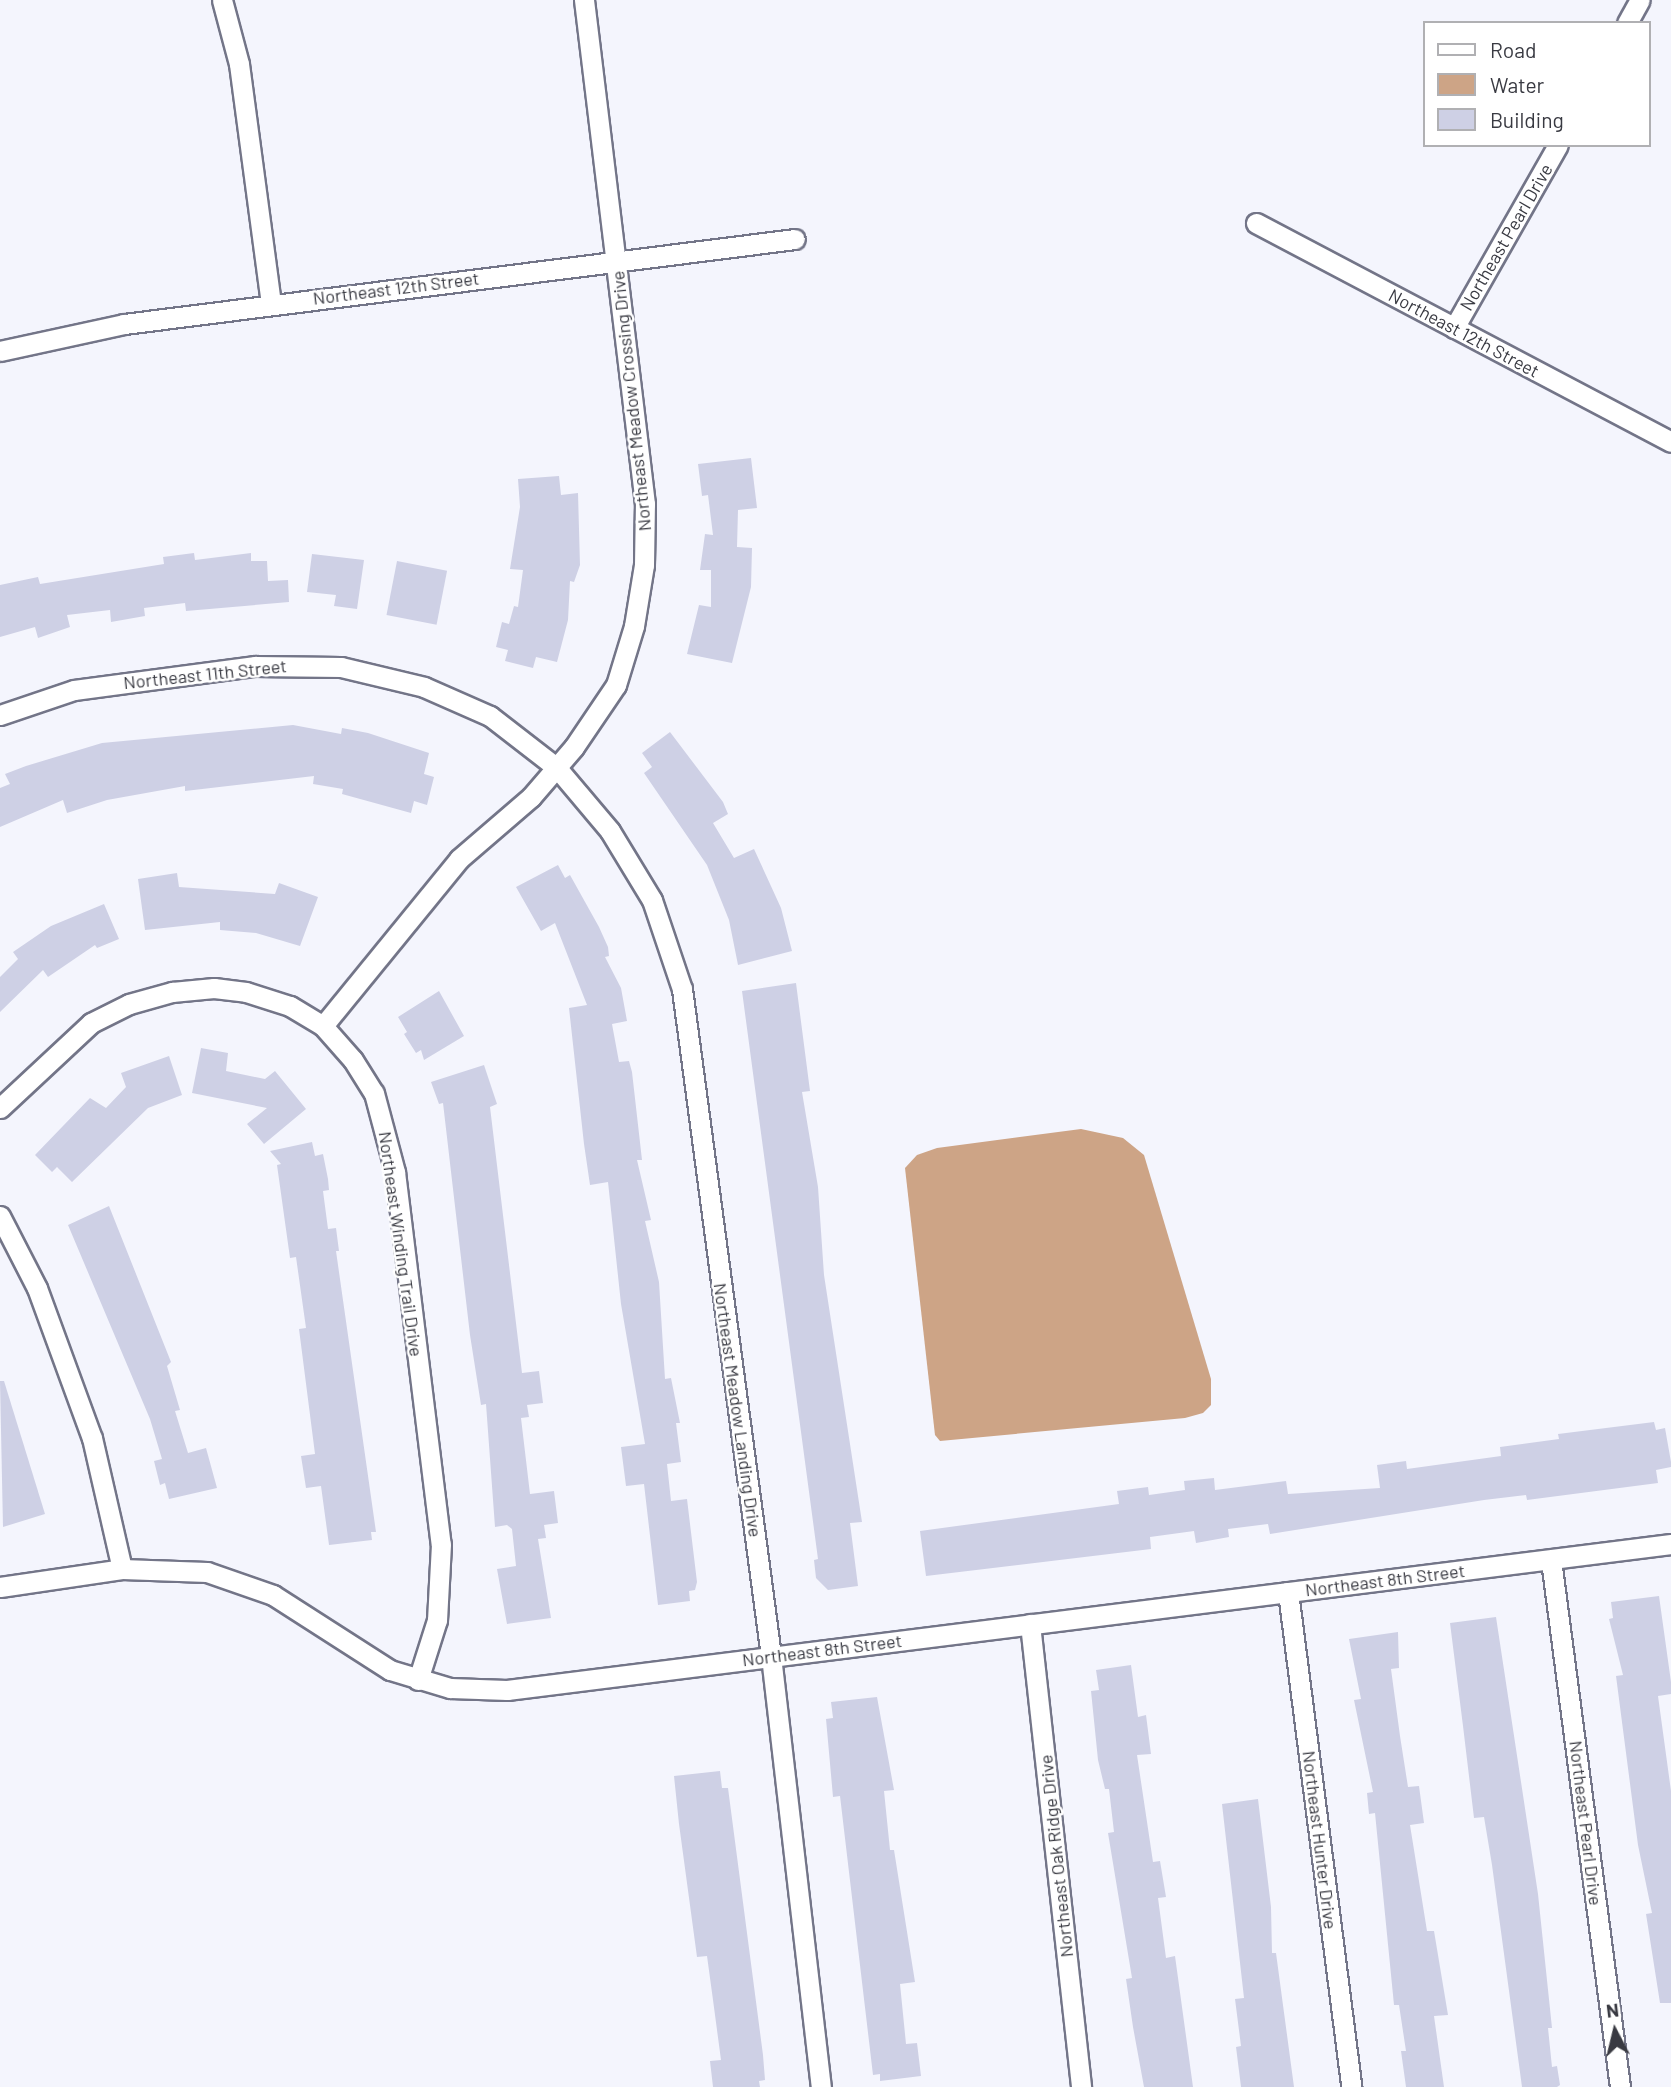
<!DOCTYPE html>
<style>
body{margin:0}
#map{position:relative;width:1671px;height:2087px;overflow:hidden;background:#f4f5fd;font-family:Barlow,sans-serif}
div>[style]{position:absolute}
.water>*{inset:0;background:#cda486}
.building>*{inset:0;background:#ced0e5;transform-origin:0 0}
.roads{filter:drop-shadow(2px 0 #737588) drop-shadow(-2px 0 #737588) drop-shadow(0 2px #737588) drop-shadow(0 -2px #737588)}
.street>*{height:19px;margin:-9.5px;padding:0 9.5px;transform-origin:9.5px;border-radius:9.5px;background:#fff}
span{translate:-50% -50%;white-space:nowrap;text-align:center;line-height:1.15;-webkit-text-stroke:5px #fff;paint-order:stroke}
.street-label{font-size:18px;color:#393a42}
.legend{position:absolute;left:1423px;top:21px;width:228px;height:126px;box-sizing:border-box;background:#fff;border:2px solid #b0b0b3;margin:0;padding:9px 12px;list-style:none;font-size:21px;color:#393a42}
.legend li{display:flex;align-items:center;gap:14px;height:35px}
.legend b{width:35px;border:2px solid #b0b0b3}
.north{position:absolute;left:1580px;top:1996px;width:70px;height:70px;-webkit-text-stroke:5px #fff;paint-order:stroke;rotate:353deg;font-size:19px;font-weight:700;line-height:28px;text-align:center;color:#393a42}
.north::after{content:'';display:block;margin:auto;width:24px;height:32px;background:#393a42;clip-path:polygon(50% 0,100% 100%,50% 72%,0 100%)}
</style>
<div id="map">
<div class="water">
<i style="clip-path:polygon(1081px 1129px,1123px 1138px,1144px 1155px,1211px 1379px,1211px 1405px,1203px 1413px,1185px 1418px,940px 1441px,935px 1435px,905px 1168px,917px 1155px,937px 1148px)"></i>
</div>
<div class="building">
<i style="clip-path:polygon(751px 458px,757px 508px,738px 510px,737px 547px,752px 548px,751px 587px,732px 663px,687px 654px,699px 605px,711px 607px,711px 570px,700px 570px,705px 534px,713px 535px,708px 495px,702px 496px,698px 464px)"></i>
<i style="clip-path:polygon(559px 476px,561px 495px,578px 493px,580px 565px,574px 582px,570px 581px,568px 620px,557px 662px,536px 657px,533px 668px,505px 661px,508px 650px,496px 647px,502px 622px,509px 624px,514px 606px,518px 607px,523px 570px,510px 569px,520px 507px,518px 479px)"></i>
<i style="clip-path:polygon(194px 553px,195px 560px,251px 553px,251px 561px,267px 561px,268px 581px,288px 580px,289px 602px,186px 611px,185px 603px,144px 608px,145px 616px,111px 622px,110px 610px,67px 615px,70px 627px,38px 638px,35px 627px,0 637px,0 585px,38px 577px,40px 584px,164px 564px,163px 557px)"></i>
<i style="clip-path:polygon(312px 554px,364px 560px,357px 609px,334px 606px,336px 595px,307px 592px)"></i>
<i style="left:397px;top:561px;width:51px;height:55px;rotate:11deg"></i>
<i style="clip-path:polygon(293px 725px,341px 734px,342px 728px,368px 733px,429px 753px,424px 774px,434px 777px,427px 805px,414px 801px,411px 813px,342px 794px,343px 789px,313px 784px,314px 776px,185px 791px,185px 786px,107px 800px,67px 813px,63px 800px,0 827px,0 788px,10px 784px,5px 774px,26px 766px,102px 743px)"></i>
<i style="clip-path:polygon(670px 732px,723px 802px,728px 814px,713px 823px,734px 858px,754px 849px,781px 908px,792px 951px,738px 965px,729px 920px,707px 865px,644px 773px,652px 767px,642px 753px)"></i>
<i style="clip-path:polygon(558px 865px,565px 878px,570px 875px,599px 927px,608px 947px,609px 956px,605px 957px,621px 988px,627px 1021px,612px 1024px,619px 1062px,629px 1061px,632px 1072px,642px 1160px,637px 1160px,651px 1220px,645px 1221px,659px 1282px,665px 1379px,671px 1378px,680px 1423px,676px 1423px,681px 1462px,667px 1464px,671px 1501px,687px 1499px,697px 1582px,695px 1590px,689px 1591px,690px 1601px,658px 1605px,644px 1484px,626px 1486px,621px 1447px,645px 1444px,621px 1304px,608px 1182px,590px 1185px,584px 1144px,569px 1008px,587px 1005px,555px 923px,541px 931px,516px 887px)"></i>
<i style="clip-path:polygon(177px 873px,179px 887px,275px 894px,279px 883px,318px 897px,300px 946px,256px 933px,220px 930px,220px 922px,145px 930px,138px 879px)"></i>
<i style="clip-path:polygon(104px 904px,119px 939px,97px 948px,95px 945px,48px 977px,43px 970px,0 1012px,0 977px,18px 959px,13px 952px,51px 926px)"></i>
<i style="clip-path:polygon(796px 983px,810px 1091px,802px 1092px,818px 1187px,824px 1275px,862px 1522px,850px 1523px,858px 1586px,828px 1590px,816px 1578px,814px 1560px,818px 1559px,742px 991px)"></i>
<i style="clip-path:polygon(439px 991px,464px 1036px,424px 1060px,421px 1050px,416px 1053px,404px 1034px,407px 1032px,398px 1017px)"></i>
<i style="clip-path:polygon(201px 1048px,228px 1053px,226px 1071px,265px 1079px,275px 1071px,306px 1109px,264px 1144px,247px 1124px,267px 1108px,192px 1093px)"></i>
<i style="clip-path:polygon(169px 1056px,182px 1095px,148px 1108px,72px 1182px,57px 1167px,52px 1172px,35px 1155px,90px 1098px,106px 1108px,126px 1087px,121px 1073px)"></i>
<i style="clip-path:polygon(484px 1065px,497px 1104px,490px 1107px,522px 1373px,539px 1371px,543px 1403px,527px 1405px,529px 1417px,521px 1418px,530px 1494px,554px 1491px,558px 1523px,544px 1525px,546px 1538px,538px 1539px,551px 1618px,507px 1624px,497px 1569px,516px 1566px,512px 1529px,507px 1525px,495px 1527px,486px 1404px,481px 1405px,470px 1335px,443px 1103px,439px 1104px,431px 1082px)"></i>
<i style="clip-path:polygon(312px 1142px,315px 1156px,323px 1154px,328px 1179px,329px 1190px,323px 1191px,328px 1229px,336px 1228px,339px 1251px,336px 1251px,376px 1532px,371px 1532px,372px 1540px,329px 1545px,321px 1486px,306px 1488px,301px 1456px,315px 1454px,299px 1329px,306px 1328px,296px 1257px,290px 1258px,277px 1165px,281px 1164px,270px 1151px)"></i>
<i style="clip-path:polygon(109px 1206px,171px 1362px,167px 1366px,180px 1410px,175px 1411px,188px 1453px,206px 1448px,217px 1488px,169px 1499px,165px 1483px,160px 1485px,154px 1461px,162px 1459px,150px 1419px,68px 1225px)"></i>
<i style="clip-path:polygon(0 1381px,4px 1381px,45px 1514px,3px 1527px)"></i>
<i style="clip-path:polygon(1654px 1422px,1656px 1430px,1665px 1428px,1671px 1462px,1671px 1467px,1656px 1470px,1658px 1483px,1527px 1500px,1526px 1495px,1484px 1500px,1270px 1534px,1268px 1524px,1228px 1529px,1229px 1537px,1196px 1543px,1194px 1531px,1150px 1537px,1151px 1549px,926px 1576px,920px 1531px,1119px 1504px,1117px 1491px,1148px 1487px,1149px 1495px,1185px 1490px,1184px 1481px,1214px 1478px,1215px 1490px,1286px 1481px,1288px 1494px,1380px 1488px,1377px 1465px,1406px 1461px,1407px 1469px,1501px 1456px,1500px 1447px,1559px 1439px,1558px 1434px)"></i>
<i style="clip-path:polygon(1659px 1596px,1671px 1682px,1671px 1694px,1658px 1696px,1671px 1791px,1671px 2003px,1660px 2003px,1646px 1914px,1652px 1913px,1638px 1845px,1616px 1676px,1623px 1675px,1609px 1619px,1613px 1618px,1611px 1602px)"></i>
<i style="clip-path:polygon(1496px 1617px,1538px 1894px,1552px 2028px,1548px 2028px,1552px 2067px,1557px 2066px,1560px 2085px,1557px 2087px,1522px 2087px,1492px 1865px,1484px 1817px,1474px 1818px,1463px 1726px,1450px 1623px)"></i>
<i style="clip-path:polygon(1398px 1632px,1399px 1668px,1391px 1669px,1400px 1736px,1408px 1787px,1419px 1786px,1424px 1823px,1410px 1825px,1427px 1931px,1434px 1931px,1448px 2015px,1434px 2016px,1444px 2087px,1406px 2087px,1401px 2051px,1406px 2051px,1399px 2005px,1394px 2005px,1375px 1813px,1369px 1814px,1367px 1793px,1373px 1792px,1354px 1700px,1361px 1699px,1349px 1639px)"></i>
<i style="clip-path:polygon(1131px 1665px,1138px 1717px,1146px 1715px,1151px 1754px,1137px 1755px,1153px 1862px,1160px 1861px,1166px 1897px,1158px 1898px,1166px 1958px,1175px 1956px,1193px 2087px,1144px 2087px,1133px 2027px,1126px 1979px,1132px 1978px,1108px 1833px,1114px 1832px,1109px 1789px,1105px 1789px,1098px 1760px,1091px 1691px,1099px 1690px,1096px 1670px)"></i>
<i style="clip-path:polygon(877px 1697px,894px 1790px,884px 1791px,890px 1850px,894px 1850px,915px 1982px,900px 1984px,906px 2044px,917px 2043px,921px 2076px,880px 2081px,880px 2074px,873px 2075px,840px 1796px,833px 1797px,826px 1719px,833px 1718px,831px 1702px)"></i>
<i style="clip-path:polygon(720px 1771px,722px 1788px,728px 1788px,763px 2055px,765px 2080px,759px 2081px,760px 2087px,713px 2087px,710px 2061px,721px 2060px,713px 2000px,707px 1956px,697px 1957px,679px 1824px,674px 1776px)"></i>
<i style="clip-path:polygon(1258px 1799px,1271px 1907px,1272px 1953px,1276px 1953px,1294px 2087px,1241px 2087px,1236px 2047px,1241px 2046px,1235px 1999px,1244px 1998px,1222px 1804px)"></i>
</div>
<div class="roads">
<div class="street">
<i style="left:222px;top:0;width:66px;rotate:75.1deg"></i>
<i style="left:239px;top:64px;width:242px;rotate:82.4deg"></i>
<i style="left:1627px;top:23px;width:26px;rotate:-61deg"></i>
<i style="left:1256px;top:223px;width:469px;rotate:27.8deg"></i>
<i style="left:1454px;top:328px;width:210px;rotate:-60.4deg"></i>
<i style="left:0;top:351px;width:127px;rotate:-12.3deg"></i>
<i style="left:124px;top:324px;width:676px;rotate:-7.22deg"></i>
<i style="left:0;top:715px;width:78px;rotate:-18.7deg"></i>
<i style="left:74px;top:690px;width:183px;rotate:-7.6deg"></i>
<i style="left:255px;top:666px;width:86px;rotate:0.7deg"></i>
<i style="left:341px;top:667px;width:85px;rotate:13.5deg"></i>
<i style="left:424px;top:687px;width:72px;rotate:23.7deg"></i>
<i style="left:490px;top:716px;width:85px;rotate:37.8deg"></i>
<i style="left:557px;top:768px;width:82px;rotate:49.9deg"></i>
<i style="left:610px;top:831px;width:81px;rotate:58.7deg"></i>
<i style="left:652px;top:900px;width:94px;rotate:71.4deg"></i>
<i style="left:682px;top:989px;width:673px;rotate:82.4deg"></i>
<i style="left:771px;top:1656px;width:434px;rotate:83.4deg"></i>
<i style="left:323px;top:1026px;width:215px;rotate:-50.8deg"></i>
<i style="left:459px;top:859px;width:95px;rotate:-40.7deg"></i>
<i style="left:531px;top:797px;width:66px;rotate:-49.3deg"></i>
<i style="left:574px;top:747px;width:75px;rotate:-55.9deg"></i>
<i style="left:616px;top:685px;width:62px;rotate:-73deg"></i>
<i style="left:634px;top:626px;width:62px;rotate:-80.7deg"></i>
<i style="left:644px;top:565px;width:61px;rotate:-89.1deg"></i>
<i style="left:645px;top:504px;width:508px;rotate:-96.9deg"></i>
<i style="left:0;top:1108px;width:125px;rotate:-43deg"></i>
<i style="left:91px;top:1023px;width:42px;rotate:-26.6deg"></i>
<i style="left:129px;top:1004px;width:45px;rotate:-15.6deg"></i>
<i style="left:172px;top:992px;width:42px;rotate:-5.4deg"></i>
<i style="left:214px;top:988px;width:32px;rotate:7deg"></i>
<i style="left:246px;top:992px;width:46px;rotate:17.7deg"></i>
<i style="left:290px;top:1006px;width:39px;rotate:31deg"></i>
<i style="left:323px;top:1026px;width:45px;rotate:48.6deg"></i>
<i style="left:353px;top:1060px;width:39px;rotate:58deg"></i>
<i style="left:374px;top:1093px;width:82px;rotate:75.1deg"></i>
<i style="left:395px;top:1172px;width:375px;rotate:83deg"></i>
<i style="left:441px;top:1544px;width:76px;rotate:93deg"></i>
<i style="left:437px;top:1620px;width:63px;rotate:107.6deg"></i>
<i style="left:0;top:1216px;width:81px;rotate:62.8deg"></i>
<i style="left:37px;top:1288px;width:160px;rotate:69.9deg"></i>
<i style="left:92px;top:1438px;width:134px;rotate:77.1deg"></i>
<i style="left:1551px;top:1560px;width:531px;rotate:82.54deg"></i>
<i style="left:0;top:1587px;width:123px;rotate:-8.4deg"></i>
<i style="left:122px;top:1569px;width:85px;rotate:2deg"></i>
<i style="left:207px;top:1572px;width:70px;rotate:19.2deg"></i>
<i style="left:273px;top:1595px;width:139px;rotate:32.7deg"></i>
<i style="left:390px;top:1670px;width:63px;rotate:16.7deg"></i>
<i style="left:450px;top:1688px;width:57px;rotate:2deg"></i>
<i style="left:507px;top:1690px;width:1173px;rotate:-7.15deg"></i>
<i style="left:1288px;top:1592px;width:499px;rotate:82.7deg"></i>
<i style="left:1030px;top:1624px;width:466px;rotate:83.7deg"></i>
</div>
</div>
<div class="street-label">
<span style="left:1506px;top:237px;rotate:-60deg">Northeast Pearl Drive</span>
<span style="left:396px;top:288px;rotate:-7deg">Northeast 12th Street</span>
<span style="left:1464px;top:333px;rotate:28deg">Northeast 12th Street</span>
<span style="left:631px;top:401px;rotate:-96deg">Northeast Meadow Crossing Drive</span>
<span style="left:205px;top:674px;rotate:-6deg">Northeast 11th Street</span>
<span style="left:401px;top:1244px;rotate:82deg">Northeast Winding Trail Drive</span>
<span style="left:738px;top:1410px;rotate:82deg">Northeast Meadow Landing Drive</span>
<span style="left:1385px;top:1580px;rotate:-7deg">Northeast 8th Street</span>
<span style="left:822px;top:1650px;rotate:-7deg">Northeast 8th Street</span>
<span style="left:1586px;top:1823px;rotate:83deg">Northeast Pearl Drive</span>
<span style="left:1320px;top:1840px;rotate:83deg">Northeast Hunter Drive</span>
<span style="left:1056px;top:1856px;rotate:-96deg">Northeast Oak Ridge Drive</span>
</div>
<ul class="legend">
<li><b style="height:9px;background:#fff"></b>Road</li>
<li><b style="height:19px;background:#cda486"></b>Water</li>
<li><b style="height:19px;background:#ced0e5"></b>Building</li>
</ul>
<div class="north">N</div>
</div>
